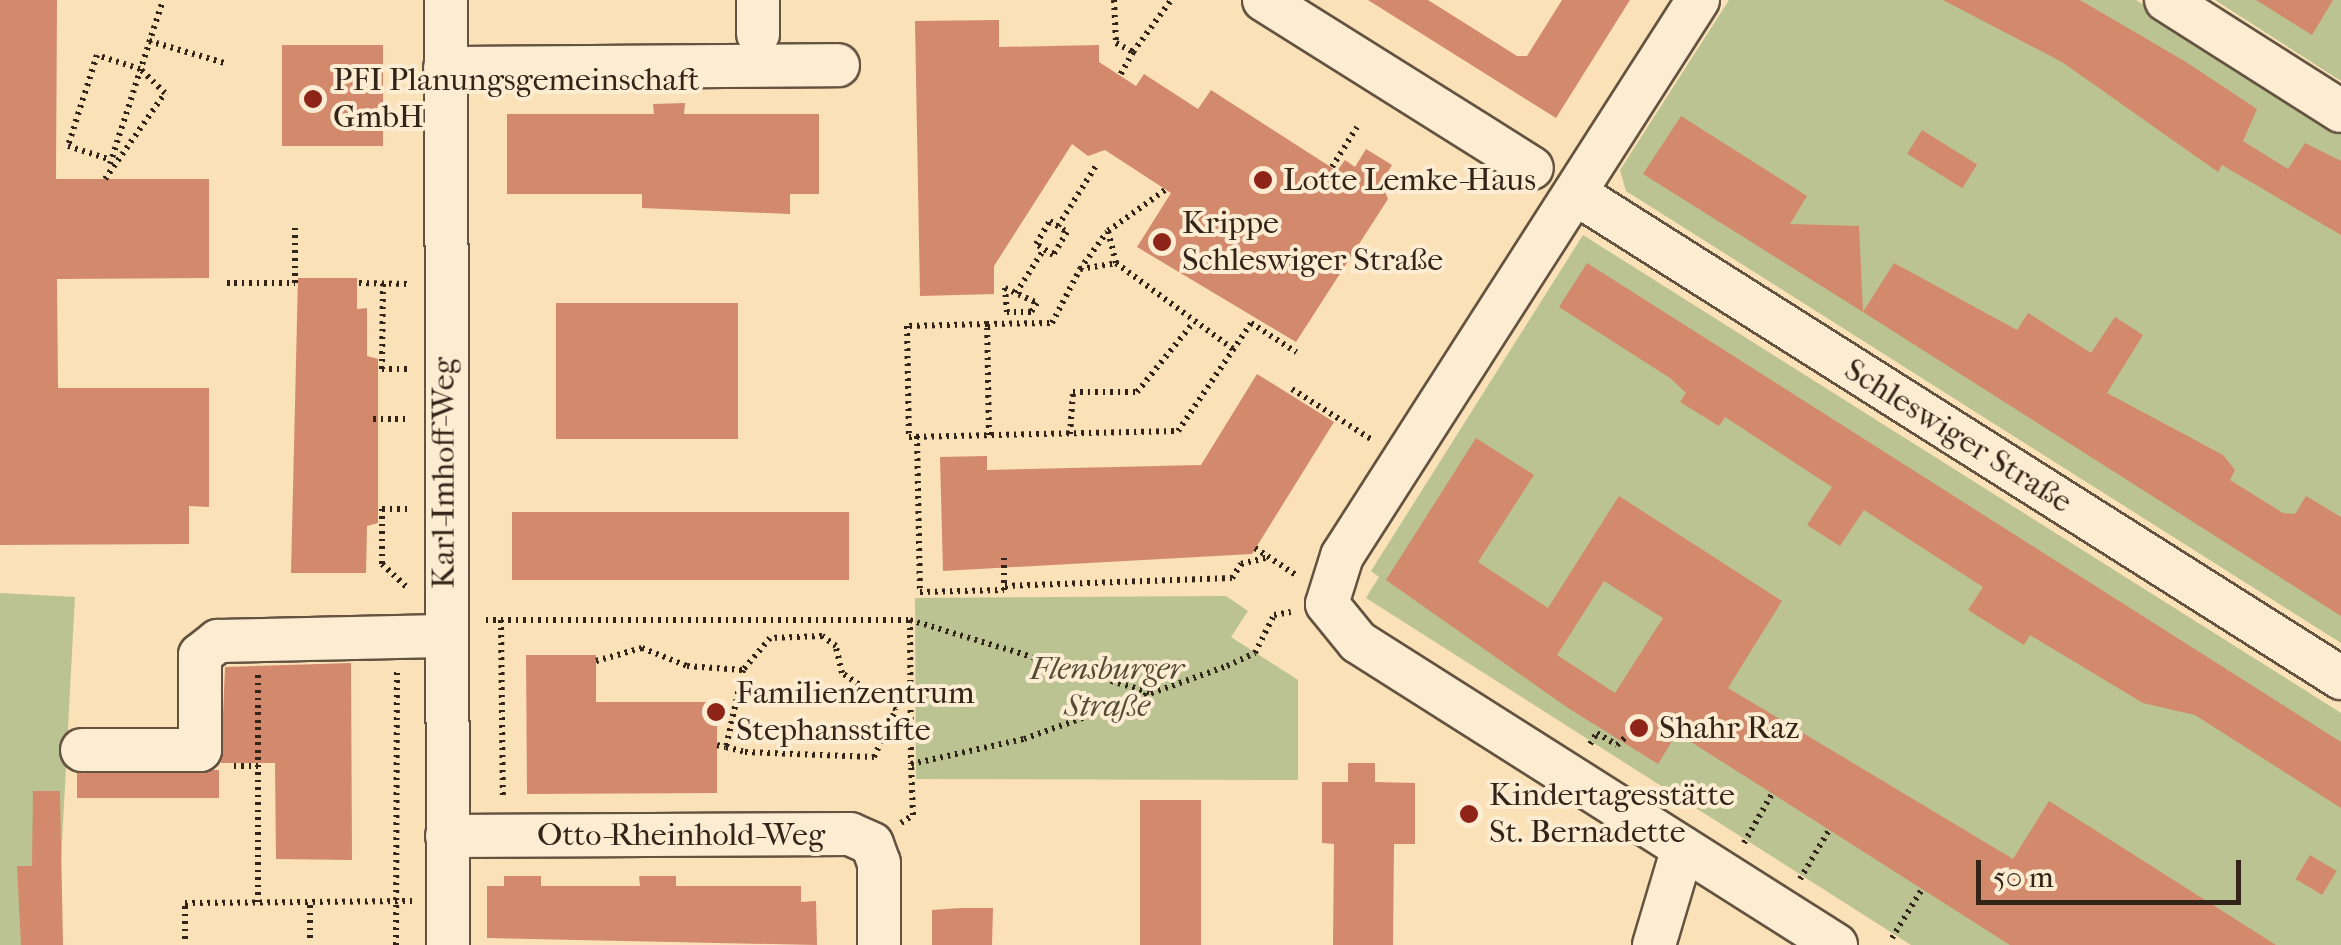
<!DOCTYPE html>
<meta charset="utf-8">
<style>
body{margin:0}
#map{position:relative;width:2341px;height:945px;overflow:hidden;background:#fae1b8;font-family:"IM FELL French Canon",serif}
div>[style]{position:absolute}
.green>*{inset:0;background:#bbc392;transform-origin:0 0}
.building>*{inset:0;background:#d2896c;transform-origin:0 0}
.path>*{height:6px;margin-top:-3px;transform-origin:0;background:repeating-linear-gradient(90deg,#322419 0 2.5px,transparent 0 7.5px)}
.roads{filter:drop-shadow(2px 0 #645341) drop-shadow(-2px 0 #645341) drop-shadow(0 2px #645341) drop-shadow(0 -2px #645341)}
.minor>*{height:42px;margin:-21px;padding:0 21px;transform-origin:21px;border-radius:21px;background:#fcecd1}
.dots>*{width:28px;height:28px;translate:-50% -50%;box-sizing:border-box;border:5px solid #fcecd1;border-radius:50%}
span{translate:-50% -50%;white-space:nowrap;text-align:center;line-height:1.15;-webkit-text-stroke:8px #fcecd1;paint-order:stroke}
.poi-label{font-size:32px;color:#322419}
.left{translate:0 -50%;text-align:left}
.street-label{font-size:32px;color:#322419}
.park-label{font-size:32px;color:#544c37;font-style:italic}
.scale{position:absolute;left:1976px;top:860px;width:265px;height:45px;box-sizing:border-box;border:5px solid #322419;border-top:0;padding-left:12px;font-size:30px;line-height:35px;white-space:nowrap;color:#322419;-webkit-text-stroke:8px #fcecd1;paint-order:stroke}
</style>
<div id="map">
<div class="green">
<i style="clip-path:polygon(1729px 0,2136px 0,2341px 130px,2341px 643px,1626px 191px,1620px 170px)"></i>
<i style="clip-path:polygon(2215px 0,2341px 0,2341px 81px)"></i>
<i style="clip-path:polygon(1583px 235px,2341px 713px,2341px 945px,1911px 945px,1366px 598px,1379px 577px,1371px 571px)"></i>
<i style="left:0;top:593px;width:75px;height:352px;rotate:3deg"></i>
<i style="clip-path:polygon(1226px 596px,1248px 611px,1231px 637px,1298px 680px,1298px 780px,916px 779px,915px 598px)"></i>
</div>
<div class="building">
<i style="clip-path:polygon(0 0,57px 0,56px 179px,209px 179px,209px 278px,57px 279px,58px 388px,209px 388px,209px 507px,189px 506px,189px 544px,0 545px)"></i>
<i style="clip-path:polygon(1368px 0,1428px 0,1517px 56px,1527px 56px,1562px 0,1630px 0,1556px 118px)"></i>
<i style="clip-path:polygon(1943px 0,2080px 0,2186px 62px,2257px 109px,2243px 141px,2288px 169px,2305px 143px,2341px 161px,2341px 235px,2222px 165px,2218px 172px,2062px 62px)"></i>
<i style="clip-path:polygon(2256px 0,2333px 0,2312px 35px)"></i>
<i style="clip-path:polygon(999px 20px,999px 47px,1099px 45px,1099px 62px,1136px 86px,1144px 74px,1198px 109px,1211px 90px,1337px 171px,1345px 160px,1355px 167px,1366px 149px,1392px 165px,1381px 183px,1388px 199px,1296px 342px,1137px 247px,1171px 193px,1105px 150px,1088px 156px,1072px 144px,994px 266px,994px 294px,920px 296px,915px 21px)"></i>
<i style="left:282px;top:45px;width:101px;height:101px"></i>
<i style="clip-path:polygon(685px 103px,684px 114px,819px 114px,819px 194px,790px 194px,790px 214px,642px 208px,642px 194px,507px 194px,507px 114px,654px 114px,653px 104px)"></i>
<i style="clip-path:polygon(1681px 116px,1807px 196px,1790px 224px,1859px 226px,1863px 312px,1643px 174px)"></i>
<i style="left:1922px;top:130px;width:65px;height:28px;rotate:32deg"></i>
<i style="clip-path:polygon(1587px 263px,2341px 742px,2341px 808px,2195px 715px,2143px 703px,2030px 635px,2024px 645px,1968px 610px,1983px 587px,1864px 510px,1840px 546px,1807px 525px,1832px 487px,1725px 417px,1719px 426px,1680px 402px,1686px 393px,1670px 378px,1559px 307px)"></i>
<i style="clip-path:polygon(1894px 263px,2017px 330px,2028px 313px,2091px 353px,2115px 317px,2143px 335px,2107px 393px,2223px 455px,2235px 470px,2230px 480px,2283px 513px,2295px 514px,2306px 496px,2341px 517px,2341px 616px,1863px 312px)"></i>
<i style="clip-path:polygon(298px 278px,357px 278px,357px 309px,367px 308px,367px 356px,378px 359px,378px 523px,367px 526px,366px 573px,291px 573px)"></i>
<i style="left:556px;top:303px;width:182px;height:136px"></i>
<i style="clip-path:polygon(1257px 374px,1334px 422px,1252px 554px,943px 571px,940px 457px,987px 456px,987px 470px,1201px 465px)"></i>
<i style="clip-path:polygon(evenodd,1476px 438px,1534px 475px,1478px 562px,1548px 608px,1619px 496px,1782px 601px,1728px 688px,2013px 859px,2049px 801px,2276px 945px,2010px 945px,1677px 733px,1658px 764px,1568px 708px,1386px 580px,1476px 438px,1604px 581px,1663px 618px,1615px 693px,1557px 655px,1604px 581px)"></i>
<i style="left:512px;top:512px;width:337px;height:68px"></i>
<i style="clip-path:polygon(526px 655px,596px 655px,596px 702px,717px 702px,717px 793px,527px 794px)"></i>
<i style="clip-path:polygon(351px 663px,352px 860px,276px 859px,275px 763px,221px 763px,225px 667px)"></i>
<i style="clip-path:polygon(1348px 763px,1375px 763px,1375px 782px,1415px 783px,1415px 844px,1394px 844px,1393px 945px,1333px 945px,1334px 844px,1322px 843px,1322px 782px,1348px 782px)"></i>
<i style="left:219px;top:770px;width:28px;height:142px;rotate:90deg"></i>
<i style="clip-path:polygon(33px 791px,60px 791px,63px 945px,21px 945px,17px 866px,32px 866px)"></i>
<i style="left:1140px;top:800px;width:61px;height:145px"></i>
<i style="left:2310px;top:855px;width:31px;height:28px;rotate:31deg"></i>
<i style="clip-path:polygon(504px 876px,541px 876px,541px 886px,640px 886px,639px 876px,676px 876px,676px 886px,801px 886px,801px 902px,816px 901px,817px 945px,487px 938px,487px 886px,504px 886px)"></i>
<i style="clip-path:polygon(961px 908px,993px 908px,992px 945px,932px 945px,932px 910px)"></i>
</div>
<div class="path">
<i style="left:1114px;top:0;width:43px;rotate:87.3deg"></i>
<i style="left:1116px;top:43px;width:19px;rotate:28deg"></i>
<i style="left:1133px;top:52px;width:26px;rotate:119deg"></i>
<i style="left:149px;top:41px;width:82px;rotate:16.2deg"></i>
<i style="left:1133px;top:52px;width:64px;rotate:-53.8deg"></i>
<i style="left:110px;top:164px;width:172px;rotate:-72.1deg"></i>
<i style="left:1332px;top:167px;width:47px;rotate:-58deg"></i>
<i style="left:105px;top:179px;width:105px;rotate:-55.1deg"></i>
<i style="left:165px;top:93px;width:35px;rotate:-136deg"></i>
<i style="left:140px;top:69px;width:45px;rotate:-162deg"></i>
<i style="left:97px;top:55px;width:96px;rotate:107.7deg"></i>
<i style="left:68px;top:146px;width:45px;rotate:18deg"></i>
<i style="left:1050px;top:221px;width:20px;rotate:33deg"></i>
<i style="left:1067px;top:232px;width:27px;rotate:121deg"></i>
<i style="left:1053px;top:255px;width:20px;rotate:-147deg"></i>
<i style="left:1036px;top:244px;width:27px;rotate:-59deg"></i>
<i style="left:1058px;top:226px;width:73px;rotate:-57.8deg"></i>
<i style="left:1116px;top:263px;width:33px;rotate:-104deg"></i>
<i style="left:1108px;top:231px;width:70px;rotate:-35.7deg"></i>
<i style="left:1080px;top:269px;width:46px;rotate:-53.9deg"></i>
<i style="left:227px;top:283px;width:68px"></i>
<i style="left:295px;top:283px;width:56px;rotate:-90deg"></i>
<i style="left:359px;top:283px;width:50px;rotate:1.1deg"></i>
<i style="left:383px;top:284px;width:85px;rotate:90.7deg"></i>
<i style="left:382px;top:369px;width:26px"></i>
<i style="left:1005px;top:288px;width:35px;rotate:25deg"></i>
<i style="left:1037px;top:303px;width:11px;rotate:124deg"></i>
<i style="left:1031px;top:312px;width:24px;rotate:180deg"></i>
<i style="left:1007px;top:312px;width:24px;rotate:-95deg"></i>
<i style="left:1016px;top:293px;width:52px;rotate:-57.5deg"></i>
<i style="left:987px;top:324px;width:80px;rotate:178.6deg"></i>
<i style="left:907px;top:326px;width:111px;rotate:89deg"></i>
<i style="left:909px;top:437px;width:269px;rotate:-1.3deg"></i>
<i style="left:1178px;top:431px;width:130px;rotate:-55.9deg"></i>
<i style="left:1251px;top:323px;width:54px;rotate:32.8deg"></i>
<i style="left:1292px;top:389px;width:97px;rotate:32.4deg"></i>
<i style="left:373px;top:419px;width:34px"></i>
<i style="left:1070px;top:434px;width:42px;rotate:-85.9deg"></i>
<i style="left:1073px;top:392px;width:64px"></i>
<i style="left:1137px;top:392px;width:89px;rotate:-50.9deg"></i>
<i style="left:989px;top:435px;width:111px;rotate:-91deg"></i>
<i style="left:987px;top:324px;width:65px;rotate:-0.9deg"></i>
<i style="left:1052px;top:323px;width:61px;rotate:-62.6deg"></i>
<i style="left:1080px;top:269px;width:36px;rotate:-9deg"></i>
<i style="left:1116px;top:263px;width:145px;rotate:36.3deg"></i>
<i style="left:917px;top:436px;width:156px;rotate:88.9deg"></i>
<i style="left:920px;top:592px;width:84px;rotate:-1.4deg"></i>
<i style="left:1004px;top:590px;width:32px;rotate:-90deg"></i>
<i style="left:407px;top:509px;width:25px;rotate:180deg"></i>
<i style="left:382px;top:509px;width:55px;rotate:90deg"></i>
<i style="left:382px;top:564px;width:34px;rotate:43deg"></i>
<i style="left:1255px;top:548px;width:49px;rotate:33.4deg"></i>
<i style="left:1005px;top:586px;width:227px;rotate:-2deg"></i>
<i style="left:1232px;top:578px;width:17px;rotate:-57deg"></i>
<i style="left:1241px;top:564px;width:29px;rotate:-14deg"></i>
<i style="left:486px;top:620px;width:424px"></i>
<i style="left:910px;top:620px;width:144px;rotate:89.6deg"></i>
<i style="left:501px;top:620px;width:180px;rotate:89.4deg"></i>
<i style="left:910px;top:620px;width:250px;rotate:16.8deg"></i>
<i style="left:596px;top:661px;width:48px;rotate:-15.8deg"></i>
<i style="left:642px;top:648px;width:48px;rotate:21.8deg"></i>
<i style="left:687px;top:666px;width:56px;rotate:4.1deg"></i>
<i style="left:258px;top:675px;width:227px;rotate:90deg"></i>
<i style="left:1590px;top:744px;width:13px;rotate:-58deg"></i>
<i style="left:1597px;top:733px;width:23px;rotate:31deg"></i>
<i style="left:1617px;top:745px;width:12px;rotate:-42deg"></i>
<i style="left:717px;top:745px;width:9px;rotate:13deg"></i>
<i style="left:726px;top:747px;width:20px;rotate:15deg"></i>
<i style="left:745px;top:752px;width:129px;rotate:2.2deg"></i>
<i style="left:874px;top:757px;width:53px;rotate:-65.4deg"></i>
<i style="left:896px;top:709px;width:65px;rotate:-146.3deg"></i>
<i style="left:842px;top:673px;width:28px;rotate:-103deg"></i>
<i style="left:836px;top:646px;width:17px;rotate:-144deg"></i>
<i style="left:822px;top:636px;width:52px;rotate:177.8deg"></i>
<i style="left:770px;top:638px;width:42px;rotate:130.2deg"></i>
<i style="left:743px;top:670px;width:79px;rotate:102.4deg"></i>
<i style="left:234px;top:766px;width:24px"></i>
<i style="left:901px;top:823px;width:14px;rotate:-34deg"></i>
<i style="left:913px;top:815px;width:51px;rotate:-92.2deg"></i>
<i style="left:911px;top:764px;width:116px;rotate:-12.5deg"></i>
<i style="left:1024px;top:739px;width:216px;rotate:-19.8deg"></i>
<i style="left:1227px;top:666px;width:31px;rotate:-25deg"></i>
<i style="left:1255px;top:653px;width:42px;rotate:-63.4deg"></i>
<i style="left:1274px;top:615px;width:17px;rotate:-10deg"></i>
<i style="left:1744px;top:843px;width:56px;rotate:-60.3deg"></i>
<i style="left:1800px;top:879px;width:57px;rotate:-59.4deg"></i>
<i style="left:310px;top:938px;width:36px;rotate:-90deg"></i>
<i style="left:1892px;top:938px;width:57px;rotate:-58.5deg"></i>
<i style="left:185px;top:939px;width:36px;rotate:-90deg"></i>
<i style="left:185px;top:903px;width:227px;rotate:-0.5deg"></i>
<i style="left:396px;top:945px;width:274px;rotate:-89.8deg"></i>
</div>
<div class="roads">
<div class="minor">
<i style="left:446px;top:0;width:945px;rotate:89.88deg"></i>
<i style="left:1264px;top:0;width:316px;rotate:32.1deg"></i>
<i style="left:1698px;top:0;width:660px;rotate:122.63deg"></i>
<i style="left:1342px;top:556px;width:50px;rotate:107.4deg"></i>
<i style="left:1327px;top:604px;width:49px;rotate:50.8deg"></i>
<i style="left:1358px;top:642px;width:566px;rotate:32.37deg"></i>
<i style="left:2166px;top:0;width:207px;rotate:32.4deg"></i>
<i style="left:758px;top:34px;width:34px;rotate:-90deg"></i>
<i style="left:445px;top:68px;width:393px;rotate:-0.4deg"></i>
<i style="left:1575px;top:193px;width:907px;rotate:32.34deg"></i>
<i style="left:82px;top:750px;width:118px"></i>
<i style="left:200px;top:750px;width:95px;rotate:-90deg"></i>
<i style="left:200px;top:655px;width:23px;rotate:-38deg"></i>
<i style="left:218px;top:641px;width:225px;rotate:-1.3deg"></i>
<i style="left:447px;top:836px;width:403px;rotate:-0.3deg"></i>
<i style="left:850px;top:834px;width:24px;rotate:24deg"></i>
<i style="left:872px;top:844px;width:20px;rotate:70deg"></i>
<i style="left:879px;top:863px;width:82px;rotate:90deg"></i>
<i style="left:1654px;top:945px;width:101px;rotate:-73.4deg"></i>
</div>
</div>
<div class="dots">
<i style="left:313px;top:99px;background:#8f2418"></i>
<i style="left:1263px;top:180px;background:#8f2418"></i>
<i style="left:1162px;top:242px;background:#8f2418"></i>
<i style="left:716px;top:712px;background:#8f2418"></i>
<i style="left:1639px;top:728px;background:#8f2418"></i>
<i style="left:1469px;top:814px;background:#8f2418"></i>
</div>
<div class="poi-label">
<span class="left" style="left:333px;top:99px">PFI Planungsgemeinschaft<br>GmbH</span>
<span class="left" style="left:1283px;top:180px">Lotte Lemke-Haus</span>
<span class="left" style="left:1182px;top:242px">Krippe<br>Schleswiger Straße</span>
<span class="left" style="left:736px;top:712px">Familienzentrum<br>Stephansstifte</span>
<span class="left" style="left:1659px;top:728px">Shahr Raz</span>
<span class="left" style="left:1489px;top:814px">Kindertagesstätte<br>St. Bernadette</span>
</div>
<div class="street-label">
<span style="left:1958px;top:436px;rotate:32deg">Schleswiger Straße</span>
<span style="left:444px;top:473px;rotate:-90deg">Karl-Imhoff-Weg</span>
<span style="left:681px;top:835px">Otto-Rheinhold-Weg</span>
</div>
<div class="park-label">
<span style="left:1107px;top:688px">Flensburger<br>Straße</span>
</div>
<div class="scale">50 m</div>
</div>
